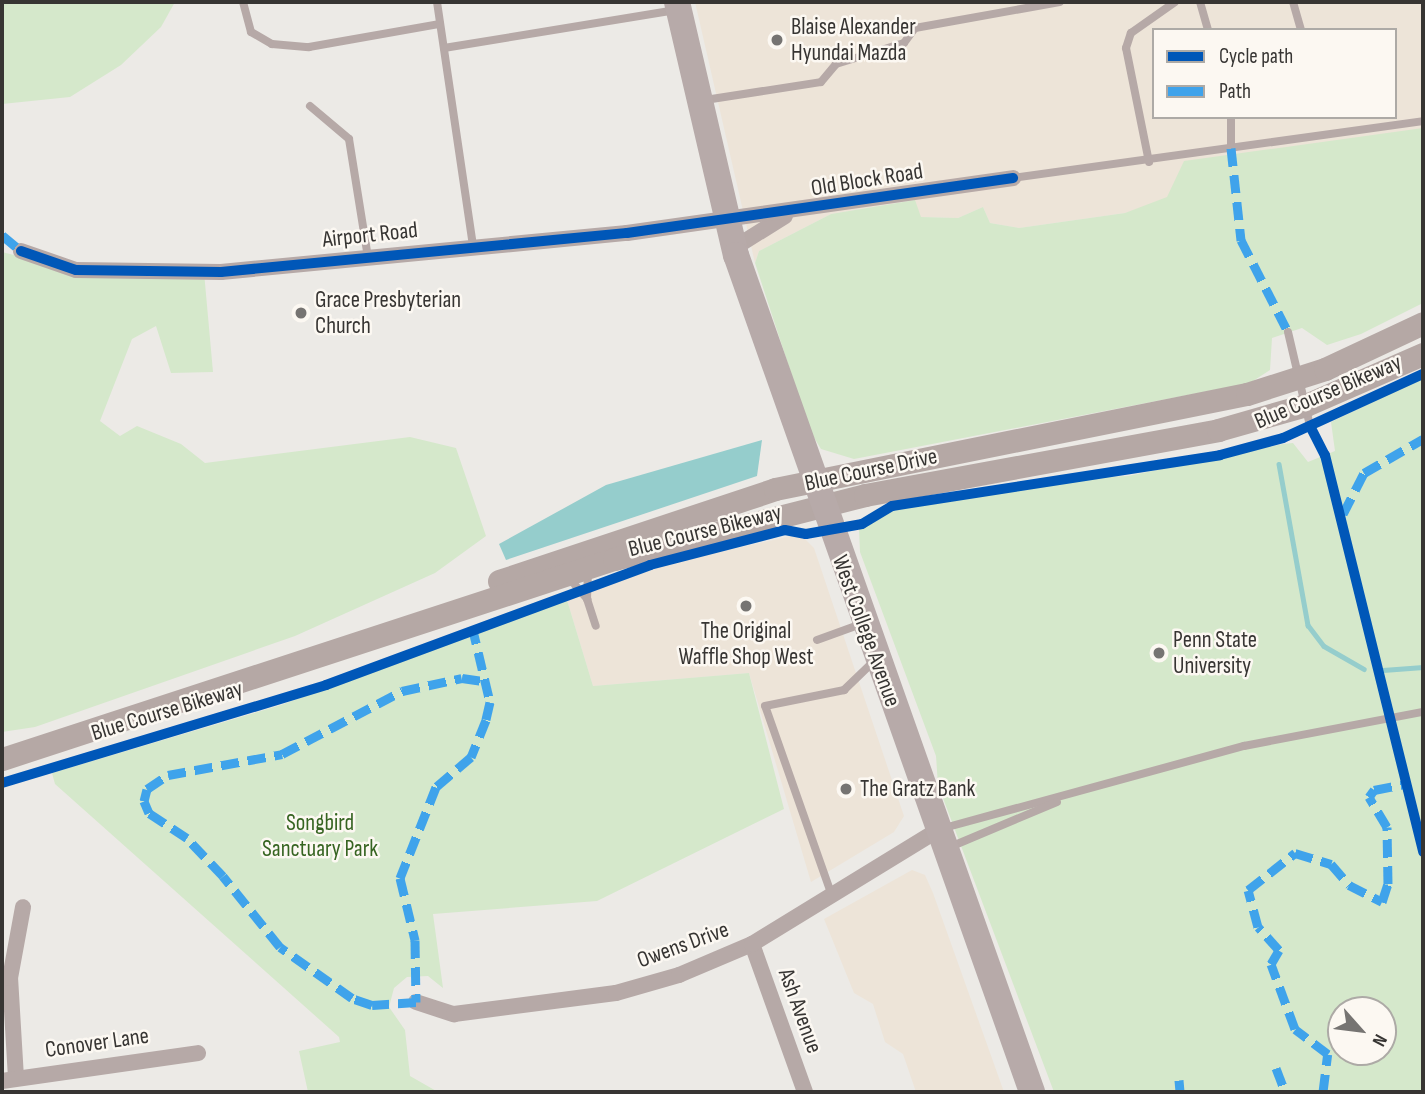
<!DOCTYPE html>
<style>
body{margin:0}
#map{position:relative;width:1425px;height:1094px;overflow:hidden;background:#eceae6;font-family:"Sofia Sans Condensed",sans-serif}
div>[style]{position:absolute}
.commercial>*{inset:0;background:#ede4d8}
.green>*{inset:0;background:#d5e8cb}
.water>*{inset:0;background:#95cdcc}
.stream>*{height:4.5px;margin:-2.25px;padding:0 2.25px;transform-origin:2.25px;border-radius:2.25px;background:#95cdcc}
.service>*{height:8px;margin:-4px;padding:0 4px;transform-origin:4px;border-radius:4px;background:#b6a9a7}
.minor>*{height:16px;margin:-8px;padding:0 8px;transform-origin:8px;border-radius:8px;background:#b6a9a7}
.secondary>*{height:23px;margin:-11.5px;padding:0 11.5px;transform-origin:11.5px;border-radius:11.5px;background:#b5a8a5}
.primary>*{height:26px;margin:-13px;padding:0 13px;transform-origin:13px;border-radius:13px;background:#b7aaa9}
.quiet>*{height:9px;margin-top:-4.5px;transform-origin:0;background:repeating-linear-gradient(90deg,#3fa3eb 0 18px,transparent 0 27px)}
.cycleway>*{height:10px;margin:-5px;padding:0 5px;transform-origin:5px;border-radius:5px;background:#0057b8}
.dots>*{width:19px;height:19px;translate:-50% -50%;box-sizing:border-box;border:4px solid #fcf8f2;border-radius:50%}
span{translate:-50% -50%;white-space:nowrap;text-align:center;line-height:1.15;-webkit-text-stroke:5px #fcf8f2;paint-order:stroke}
.poi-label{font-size:23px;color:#373533}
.left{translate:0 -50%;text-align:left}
.street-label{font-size:23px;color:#373533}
.park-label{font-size:23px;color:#366421}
.frame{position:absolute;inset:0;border:4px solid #373533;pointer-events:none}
.legend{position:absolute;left:1152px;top:28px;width:245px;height:91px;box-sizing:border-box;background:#fcf8f2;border:2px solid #adaaa6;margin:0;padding:9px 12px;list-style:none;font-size:21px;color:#373533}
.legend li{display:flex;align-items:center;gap:14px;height:35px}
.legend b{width:35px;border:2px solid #adaaa6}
.north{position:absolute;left:1327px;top:996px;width:70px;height:70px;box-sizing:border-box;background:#fcf8f2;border:2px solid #adaaa6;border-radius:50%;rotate:118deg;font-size:19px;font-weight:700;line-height:28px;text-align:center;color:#373533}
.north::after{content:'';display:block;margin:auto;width:24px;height:32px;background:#767472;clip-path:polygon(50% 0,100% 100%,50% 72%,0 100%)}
</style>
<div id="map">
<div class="commercial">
<i style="clip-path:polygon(evenodd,695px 2px,1423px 2px,1423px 129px,1125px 213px,1019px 228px,990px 223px,983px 207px,958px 218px,920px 217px,914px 200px,831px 214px,759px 251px,755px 263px,695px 2px,1154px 30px,1395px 30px,1395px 117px,1154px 117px,1154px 30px)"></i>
<i style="clip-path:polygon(800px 534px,814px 548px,904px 816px,894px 832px,811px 882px,749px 673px,593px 686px,567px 600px,671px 563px)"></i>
<i style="clip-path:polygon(912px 870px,925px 875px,933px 893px,1004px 1092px,916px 1092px,903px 1054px,885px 1042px,873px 1004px,854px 993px,824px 919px)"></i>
</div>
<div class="green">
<i style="clip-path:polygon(2px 2px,175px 2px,161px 27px,121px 65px,70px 97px,2px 104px)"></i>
<i style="clip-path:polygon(1423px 128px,1423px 303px,1361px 334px,1327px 345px,1302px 328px,1272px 338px,1270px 370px,1250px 383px,854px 459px,821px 449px,810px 431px,755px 263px,759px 251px,831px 214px,915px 200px,921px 217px,958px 218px,983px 207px,990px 223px,1019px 228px,1125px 213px,1167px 197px,1184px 161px)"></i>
<i style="clip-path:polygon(2px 252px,57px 266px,204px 272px,213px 372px,171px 373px,156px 326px,132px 339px,100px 421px,120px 436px,137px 426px,181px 444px,205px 463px,410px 437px,456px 448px,486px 536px,435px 573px,295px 636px,35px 727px,2px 732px)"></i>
<i style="clip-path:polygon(evenodd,1423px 378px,1423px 1092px,1054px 1092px,938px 785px,936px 756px,860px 552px,859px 529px,874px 515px,918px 505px,1060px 479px,1128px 476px,1283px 444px,1293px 443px,1308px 462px,1335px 451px,1331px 422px,1423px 378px,1341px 1010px,1383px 1010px,1383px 1052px,1341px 1052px,1341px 1010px)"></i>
<i style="clip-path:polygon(567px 600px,593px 686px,749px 673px,784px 809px,597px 901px,433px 914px,443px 988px,428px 976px,407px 977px,394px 988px,389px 1007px,405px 1030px,410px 1076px,438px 1092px,308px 1092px,299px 1051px,340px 1042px,339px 1037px,55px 784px,52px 773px,281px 705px)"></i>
</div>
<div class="water">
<i style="clip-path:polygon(762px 440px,757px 476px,506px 560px,499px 544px,606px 485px)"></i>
</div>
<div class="stream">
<i style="left:1279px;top:464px;width:164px;rotate:79.8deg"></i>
<i style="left:1308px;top:625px;width:26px;rotate:53deg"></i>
<i style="left:1324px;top:646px;width:46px;rotate:29.9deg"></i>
<i style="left:1383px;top:670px;width:40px;rotate:-4.3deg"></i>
</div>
<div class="service">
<i style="left:243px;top:2px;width:31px;rotate:75deg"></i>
<i style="left:251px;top:32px;width:24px;rotate:30deg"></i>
<i style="left:272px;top:44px;width:37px;rotate:5deg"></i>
<i style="left:309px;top:47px;width:133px;rotate:-10deg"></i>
<i style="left:437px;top:2px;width:248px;rotate:81.6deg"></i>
<i style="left:1200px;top:2px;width:29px;rotate:74deg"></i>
<i style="left:1293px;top:2px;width:29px;rotate:74deg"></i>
<i style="left:444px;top:48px;width:235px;rotate:-9.3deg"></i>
<i style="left:705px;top:100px;width:117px;rotate:-8.8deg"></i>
<i style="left:821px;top:82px;width:23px;rotate:-50deg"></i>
<i style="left:836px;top:64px;width:71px;rotate:-17.2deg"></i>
<i style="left:904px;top:43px;width:19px;rotate:-54deg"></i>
<i style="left:915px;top:28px;width:147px;rotate:-10.2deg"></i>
<i style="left:310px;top:106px;width:51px;rotate:40.2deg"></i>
<i style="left:349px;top:139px;width:120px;rotate:80.9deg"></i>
<i style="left:1231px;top:117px;width:31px;rotate:90deg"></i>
<i style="left:1149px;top:162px;width:116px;rotate:-101.4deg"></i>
<i style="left:1126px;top:48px;width:16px;rotate:-72deg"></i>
<i style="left:1131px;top:33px;width:54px;rotate:-35.2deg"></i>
<i style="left:1013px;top:178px;width:414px;rotate:-7.9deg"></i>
<i style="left:1288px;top:332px;width:97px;rotate:76.8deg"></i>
<i style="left:569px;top:578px;width:28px;rotate:49deg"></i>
<i style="left:587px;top:599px;width:29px;rotate:-88deg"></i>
<i style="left:587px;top:599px;width:28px;rotate:72deg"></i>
<i style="left:817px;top:640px;width:47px;rotate:-20deg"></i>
<i style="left:944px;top:828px;width:311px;rotate:-15.3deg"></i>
<i style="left:1244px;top:746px;width:182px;rotate:-10.8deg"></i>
<i style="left:950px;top:847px;width:116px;rotate:-22.8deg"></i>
<i style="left:831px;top:893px;width:198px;rotate:-109.4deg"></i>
<i style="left:765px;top:706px;width:81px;rotate:-11.4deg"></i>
<i style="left:844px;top:690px;width:42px;rotate:-44deg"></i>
</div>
<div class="minor">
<i style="left:734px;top:248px;width:60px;rotate:-32.1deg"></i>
<i style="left:21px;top:251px;width:58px;rotate:19.1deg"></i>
<i style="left:76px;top:270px;width:145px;rotate:0.8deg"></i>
<i style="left:221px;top:272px;width:408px;rotate:-5.5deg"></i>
<i style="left:627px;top:233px;width:390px;rotate:-8.1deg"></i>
<i style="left:752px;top:944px;width:157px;rotate:70.3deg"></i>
<i style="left:416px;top:1002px;width:40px;rotate:18deg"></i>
<i style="left:454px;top:1014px;width:163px;rotate:-7.4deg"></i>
<i style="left:616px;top:993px;width:66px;rotate:-15.9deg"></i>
<i style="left:679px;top:975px;width:79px;rotate:-23deg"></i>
<i style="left:752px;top:944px;width:218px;rotate:-31.5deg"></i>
<i style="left:16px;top:1078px;width:100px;rotate:-93.4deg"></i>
<i style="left:10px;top:978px;width:72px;rotate:-79.6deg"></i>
<i style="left:2px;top:1081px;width:198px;rotate:-8.1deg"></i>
</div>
<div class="secondary">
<i style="left:499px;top:581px;width:291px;rotate:-18.4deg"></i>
<i style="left:775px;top:489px;width:481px;rotate:-11.4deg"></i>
<i style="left:1247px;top:394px;width:82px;rotate:-17.8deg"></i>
<i style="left:1325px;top:369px;width:108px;rotate:-25.1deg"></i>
<i style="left:2px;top:759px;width:644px;rotate:-18.1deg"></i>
<i style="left:614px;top:559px;width:259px;rotate:-14.3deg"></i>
<i style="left:865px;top:495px;width:359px;rotate:-10.4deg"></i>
<i style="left:1218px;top:430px;width:91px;rotate:-15.9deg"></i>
<i style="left:1306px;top:405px;width:128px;rotate:-23.6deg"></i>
</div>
<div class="primary">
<i style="left:677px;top:2px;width:260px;rotate:76.9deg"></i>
<i style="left:736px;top:255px;width:888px;rotate:70.52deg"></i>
</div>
<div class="quiet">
<i style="left:1231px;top:148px;width:93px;rotate:83.8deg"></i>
<i style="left:1241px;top:240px;width:103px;rotate:62.9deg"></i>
<i style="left:2px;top:235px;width:25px;rotate:40deg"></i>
<i style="left:1343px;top:514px;width:46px;rotate:-62.9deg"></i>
<i style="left:1364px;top:473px;width:68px;rotate:-30deg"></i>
<i style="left:472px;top:626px;width:78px;rotate:76.7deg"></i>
<i style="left:490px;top:702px;width:18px;rotate:103deg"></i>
<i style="left:486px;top:720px;width:40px;rotate:112deg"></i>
<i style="left:471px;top:757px;width:46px;rotate:139.4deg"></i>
<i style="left:436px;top:787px;width:98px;rotate:111.6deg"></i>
<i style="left:400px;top:878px;width:64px;rotate:76.4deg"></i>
<i style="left:415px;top:940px;width:62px;rotate:89.1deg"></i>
<i style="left:416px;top:1002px;width:44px;rotate:176.1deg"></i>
<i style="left:372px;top:1005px;width:21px;rotate:-161deg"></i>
<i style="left:352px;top:998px;width:88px;rotate:-144.7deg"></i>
<i style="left:280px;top:947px;width:91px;rotate:-128.8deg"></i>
<i style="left:223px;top:876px;width:52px;rotate:-133.5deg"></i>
<i style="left:187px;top:838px;width:45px;rotate:-146.7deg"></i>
<i style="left:149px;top:813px;width:13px;rotate:-113deg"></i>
<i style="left:144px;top:801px;width:12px;rotate:-76deg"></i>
<i style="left:147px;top:789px;width:25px;rotate:-34deg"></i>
<i style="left:168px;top:775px;width:116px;rotate:-10.4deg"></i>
<i style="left:282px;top:754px;width:136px;rotate:-27.7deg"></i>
<i style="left:402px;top:691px;width:61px;rotate:-12.2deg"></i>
<i style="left:462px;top:678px;width:21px;rotate:8deg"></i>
<i style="left:1276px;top:1068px;width:26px;rotate:69deg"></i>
<i style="left:1179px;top:1080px;width:12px;rotate:85deg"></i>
<i style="left:1323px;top:1092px;width:38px;rotate:-83deg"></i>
<i style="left:1328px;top:1054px;width:41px;rotate:-142.9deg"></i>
<i style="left:1295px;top:1029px;width:69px;rotate:-110.3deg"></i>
<i style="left:1271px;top:964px;width:16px;rotate:-60deg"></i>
<i style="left:1279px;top:950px;width:31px;rotate:-132deg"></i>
<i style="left:1258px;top:927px;width:38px;rotate:-105deg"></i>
<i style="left:1248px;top:890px;width:60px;rotate:-38.2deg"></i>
<i style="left:1295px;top:853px;width:38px;rotate:17deg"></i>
<i style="left:1331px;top:864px;width:28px;rotate:49deg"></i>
<i style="left:1349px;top:885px;width:37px;rotate:27deg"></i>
<i style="left:1382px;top:902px;width:19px;rotate:-72deg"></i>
<i style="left:1388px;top:884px;width:57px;rotate:-91deg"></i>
<i style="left:1387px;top:827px;width:35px;rotate:-121deg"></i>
<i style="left:1369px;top:797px;width:9px;rotate:-54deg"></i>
<i style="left:1374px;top:790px;width:32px;rotate:-11deg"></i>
</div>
<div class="cycleway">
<i style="left:21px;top:251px;width:58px;rotate:19.1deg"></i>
<i style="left:76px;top:270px;width:145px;rotate:0.8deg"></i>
<i style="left:221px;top:272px;width:408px;rotate:-5.5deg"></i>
<i style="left:627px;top:233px;width:390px;rotate:-8.1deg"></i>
<i style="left:1310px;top:426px;width:33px;rotate:63deg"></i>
<i style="left:1325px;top:455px;width:409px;rotate:76.1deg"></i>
<i style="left:2px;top:783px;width:338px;rotate:-16.8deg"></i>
<i style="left:326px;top:685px;width:346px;rotate:-20.3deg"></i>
<i style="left:650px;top:565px;width:139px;rotate:-14.5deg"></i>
<i style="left:785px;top:530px;width:21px;rotate:11deg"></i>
<i style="left:806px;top:534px;width:57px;rotate:-10.1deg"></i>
<i style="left:862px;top:524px;width:35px;rotate:-31deg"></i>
<i style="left:892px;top:506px;width:332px;rotate:-8.8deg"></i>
<i style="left:1220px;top:455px;width:65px;rotate:-15.1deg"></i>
<i style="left:1283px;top:438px;width:154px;rotate:-24.6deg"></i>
</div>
<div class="dots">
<i style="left:777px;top:40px;background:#767472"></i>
<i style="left:301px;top:313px;background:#767472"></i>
<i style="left:746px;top:606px;background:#767472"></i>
<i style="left:1159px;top:653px;background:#767472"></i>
<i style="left:846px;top:789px;background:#767472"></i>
</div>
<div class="poi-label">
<span class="left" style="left:791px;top:40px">Blaise Alexander<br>Hyundai Mazda</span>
<span class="left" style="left:315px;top:313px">Grace Presbyterian<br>Church</span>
<span style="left:746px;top:644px">The Original<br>Waffle Shop West</span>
<span class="left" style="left:1173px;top:653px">Penn State<br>University</span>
<span class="left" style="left:860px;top:789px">The Gratz Bank</span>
</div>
<div class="street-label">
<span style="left:867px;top:180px;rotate:-9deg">Old Block Road</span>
<span style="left:370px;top:235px;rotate:-6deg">Airport Road</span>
<span style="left:1328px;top:392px;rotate:-23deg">Blue Course Bikeway</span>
<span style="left:871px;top:470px;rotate:-12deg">Blue Course Drive</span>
<span style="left:705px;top:531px;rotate:-14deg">Blue Course Bikeway</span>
<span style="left:866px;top:631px;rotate:70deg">West College Avenue</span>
<span style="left:167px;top:711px;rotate:-17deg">Blue Course Bikeway</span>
<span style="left:683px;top:945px;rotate:-20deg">Owens Drive</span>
<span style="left:800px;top:1011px;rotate:70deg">Ash Avenue</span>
<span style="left:97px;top:1043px;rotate:-8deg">Conover Lane</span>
</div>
<div class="park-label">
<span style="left:320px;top:836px">Songbird<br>Sanctuary Park</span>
</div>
<div class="frame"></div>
<ul class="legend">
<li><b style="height:9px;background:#0057b8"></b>Cycle path</li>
<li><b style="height:9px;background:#3fa3eb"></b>Path</li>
</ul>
<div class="north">N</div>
</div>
